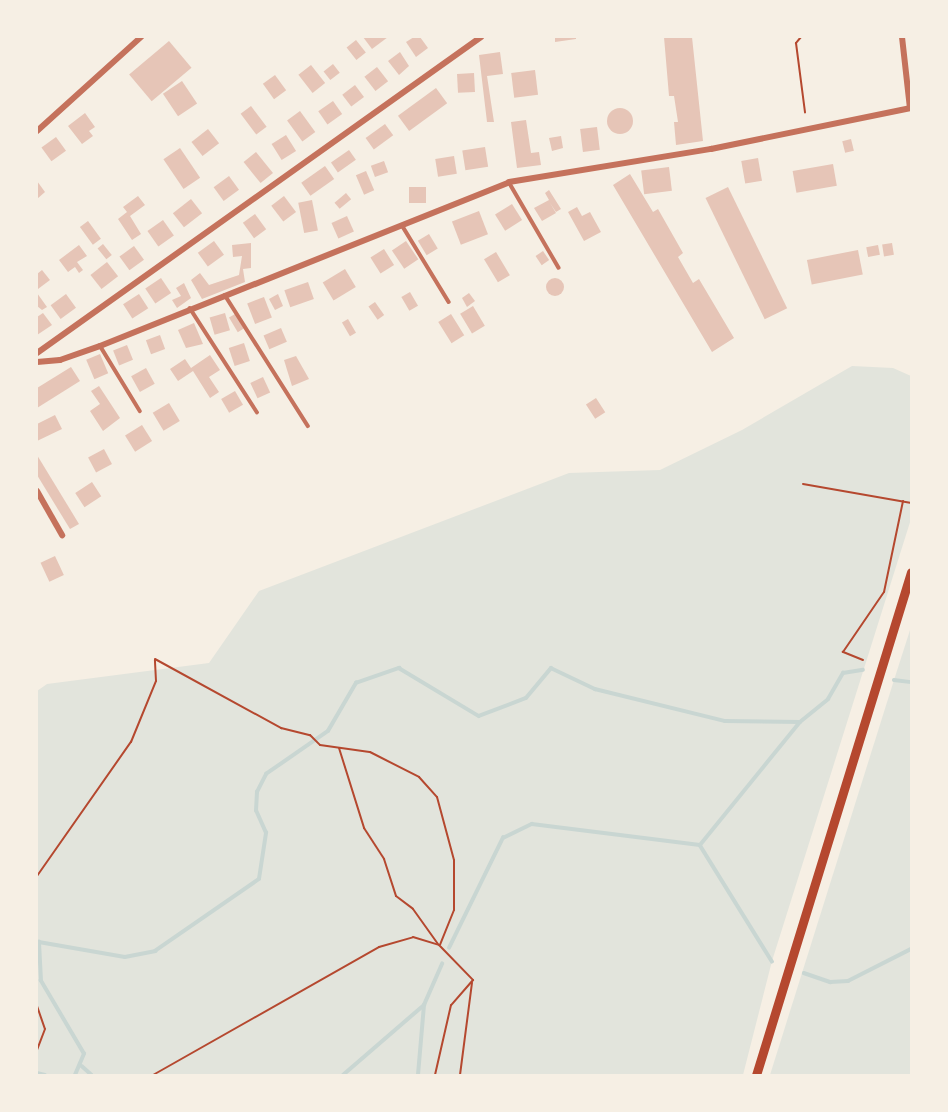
<!DOCTYPE html>
<style>
body{margin:0}
#map{position:relative;width:948px;height:1112px;overflow:hidden;background:#f6efe4;font-family:Rubik,sans-serif}
div>[style]{position:absolute}
.green>*{inset:0;background:#e2e4dc}
.stream>*{height:3.5px;margin:-1.75px;padding:0 1.75px;transform-origin:1.75px;border-radius:1.75px;background:#c9d6d2}
.building>*{inset:0;background:#e6c5b7;transform-origin:0 0}
.round{border-radius:50%}
.path>*{height:2px;margin:-1px;padding:0 1px;transform-origin:1px;border-radius:1px;background:#b5482f}
.service>*{height:3.5px;margin:-1.75px;padding:0 1.75px;transform-origin:1.75px;border-radius:1.75px;background:#c5725c}
.minor>*{height:6px;margin:-3px;padding:0 3px;transform-origin:3px;border-radius:3px;background:#c5725c}
.secondary>*{height:9px;margin:-4.5px;padding:0 4.5px;transform-origin:4.5px;border-radius:4.5px;background:#b5482f}
span{translate:-50% -50%;white-space:nowrap;text-align:center;line-height:1.15;-webkit-text-stroke:7px #f6efe4;paint-order:stroke}
.frame{position:absolute;inset:0;border:38px solid #f6efe4;pointer-events:none}
</style>
<div id="map">
<div class="green">
<i style="clip-path:polygon(852px 366px,893px 368px,911px 376px,911px 519px,772px 961px,743px 1075px,37px 1075px,37px 691px,47px 684px,209px 663px,259px 591px,569px 473px,660px 470px,742px 430px)"></i>
<i style="clip-path:polygon(911px 627px,911px 1075px,770px 1075px,894px 680px)"></i>
</div>
<div class="stream">
<i style="left:894px;top:680px;width:17px;rotate:7deg"></i>
<i style="left:700px;top:845px;width:137px;rotate:58.2deg"></i>
<i style="left:449px;top:948px;width:123px;rotate:-63.9deg"></i>
<i style="left:503px;top:838px;width:32px;rotate:-26deg"></i>
<i style="left:532px;top:824px;width:169px;rotate:7.1deg"></i>
<i style="left:700px;top:845px;width:157px;rotate:-50.9deg"></i>
<i style="left:804px;top:973px;width:28px;rotate:19deg"></i>
<i style="left:830px;top:982px;width:18px;rotate:-3deg"></i>
<i style="left:848px;top:981px;width:71px;rotate:-26.9deg"></i>
<i style="left:82px;top:1066px;width:13px;rotate:42deg"></i>
<i style="left:37px;top:1073px;width:8px;rotate:14deg"></i>
<i style="left:75px;top:1075px;width:23px;rotate:-67deg"></i>
<i style="left:84px;top:1054px;width:85px;rotate:-120.5deg"></i>
<i style="left:41px;top:981px;width:39px;rotate:-93deg"></i>
<i style="left:39px;top:942px;width:87px;rotate:9.9deg"></i>
<i style="left:125px;top:957px;width:31px;rotate:-11deg"></i>
<i style="left:155px;top:951px;width:126px;rotate:-34.7deg"></i>
<i style="left:259px;top:879px;width:47px;rotate:-81.3deg"></i>
<i style="left:266px;top:833px;width:24px;rotate:-114deg"></i>
<i style="left:256px;top:811px;width:19px;rotate:-87deg"></i>
<i style="left:257px;top:792px;width:20px;rotate:-63deg"></i>
<i style="left:266px;top:774px;width:75px;rotate:-34.7deg"></i>
<i style="left:328px;top:731px;width:56px;rotate:-59.7deg"></i>
<i style="left:356px;top:683px;width:46px;rotate:-19.2deg"></i>
<i style="left:399px;top:668px;width:93px;rotate:31deg"></i>
<i style="left:479px;top:716px;width:50px;rotate:-21deg"></i>
<i style="left:526px;top:698px;width:39px;rotate:-50deg"></i>
<i style="left:551px;top:668px;width:49px;rotate:25.5deg"></i>
<i style="left:595px;top:689px;width:134px;rotate:13.8deg"></i>
<i style="left:725px;top:721px;width:75px;rotate:0.8deg"></i>
<i style="left:800px;top:722px;width:36px;rotate:-39deg"></i>
<i style="left:828px;top:699px;width:30px;rotate:-60deg"></i>
<i style="left:843px;top:673px;width:20px;rotate:-9deg"></i>
<i style="left:343px;top:1075px;width:107px;rotate:-40.8deg"></i>
<i style="left:424px;top:1005px;width:45px;rotate:-66.3deg"></i>
<i style="left:418px;top:1075px;width:70px;rotate:-85.1deg"></i>
</div>
<div class="building">
<i style="clip-path:polygon(363px 37px,388px 37px,372px 49px)"></i>
<i style="clip-path:polygon(414px 37px,420px 37px,428px 48px,416px 57px,406px 42px)"></i>
<i style="clip-path:polygon(555px 37px,576px 37px,576px 39px,555px 42px)"></i>
<i style="clip-path:polygon(664px 37px,692px 37px,703px 141px,676px 145px,674px 122px,678px 122px,674px 96px,669px 96px)"></i>
<i style="left:356px;top:40px;width:16px;height:12px;rotate:52deg"></i>
<i style="left:169px;top:41px;width:35px;height:52px;rotate:50deg"></i>
<i style="clip-path:polygon(400px 52px,409px 66px,399px 75px,388px 61px)"></i>
<i style="clip-path:polygon(500px 52px,503px 74px,487px 76px,494px 122px,487px 122px,479px 55px)"></i>
<i style="left:333px;top:64px;width:11px;height:12px;rotate:52deg"></i>
<i style="left:311px;top:65px;width:23px;height:16px;rotate:52deg"></i>
<i style="left:377px;top:67px;width:18px;height:16px;rotate:52deg"></i>
<i style="left:535px;top:70px;width:25px;height:24px;rotate:83deg"></i>
<i style="left:474px;top:73px;width:19px;height:17px;rotate:87deg"></i>
<i style="left:275px;top:75px;width:19px;height:15px;rotate:54deg"></i>
<i style="left:182px;top:81px;width:27px;height:23px;rotate:56deg"></i>
<i style="left:355px;top:85px;width:15px;height:16px;rotate:53deg"></i>
<i style="left:436px;top:88px;width:19px;height:47px;rotate:54deg"></i>
<i style="left:333px;top:101px;width:16px;height:18px;rotate:55deg"></i>
<i style="left:251px;top:106px;width:26px;height:13px;rotate:53deg"></i>
<i class="round" style="left:607px;top:108px;width:26px;height:26px"></i>
<i style="left:300px;top:111px;width:26px;height:16px;rotate:54deg"></i>
<i style="clip-path:polygon(85px 113px,95px 127px,89px 131px,93px 136px,82px 144px,68px 126px)"></i>
<i style="clip-path:polygon(526px 120px,531px 153px,539px 152px,541px 165px,517px 168px,511px 122px)"></i>
<i style="left:385px;top:124px;width:14px;height:24px;rotate:54deg"></i>
<i style="left:597px;top:127px;width:23px;height:17px;rotate:83deg"></i>
<i style="left:208px;top:129px;width:18px;height:21px;rotate:52deg"></i>
<i style="left:286px;top:135px;width:19px;height:17px;rotate:58deg"></i>
<i style="clip-path:polygon(561px 136px,563px 148px,552px 151px,549px 138px)"></i>
<i style="left:56px;top:137px;width:17px;height:18px;rotate:54deg"></i>
<i style="left:851px;top:139px;width:12px;height:9px;rotate:76deg"></i>
<i style="left:485px;top:147px;width:20px;height:23px;rotate:81deg"></i>
<i style="left:180px;top:148px;width:36px;height:20px;rotate:56deg"></i>
<i style="left:349px;top:150px;width:12px;height:22px;rotate:55deg"></i>
<i style="left:256px;top:152px;width:27px;height:16px;rotate:51deg"></i>
<i style="left:454px;top:156px;width:18px;height:19px;rotate:81deg"></i>
<i style="left:758px;top:158px;width:23px;height:17px;rotate:80deg"></i>
<i style="left:384px;top:161px;width:12px;height:14px;rotate:70deg"></i>
<i style="left:833px;top:164px;width:22px;height:41px;rotate:80deg"></i>
<i style="left:325px;top:166px;width:16px;height:29px;rotate:55deg"></i>
<i style="left:669px;top:167px;width:24px;height:28px;rotate:83deg"></i>
<i style="left:366px;top:171px;width:21px;height:11px;rotate:67deg"></i>
<i style="clip-path:polygon(630px 174px,653px 212px,658px 209px,683px 253px,678px 257px,693px 283px,699px 279px,734px 338px,712px 352px,613px 185px)"></i>
<i style="left:229px;top:176px;width:17px;height:19px;rotate:54deg"></i>
<i style="clip-path:polygon(37px 181px,45px 192px,37px 199px)"></i>
<i style="left:409px;top:187px;width:17px;height:16px"></i>
<i style="left:728px;top:187px;width:135px;height:25px;rotate:64deg"></i>
<i style="clip-path:polygon(549px 190px,561px 209px,556px 212px,550px 203px,556px 213px,542px 221px,534px 208px,549px 200px,545px 193px)"></i>
<i style="left:346px;top:193px;width:8px;height:15px;rotate:50deg"></i>
<i style="clip-path:polygon(138px 196px,145px 205px,130px 216px,141px 234px,132px 240px,118px 219px,127px 212px,123px 207px)"></i>
<i style="left:284px;top:196px;width:20px;height:16px;rotate:53deg"></i>
<i style="left:191px;top:199px;width:18px;height:23px;rotate:52deg"></i>
<i style="left:312px;top:200px;width:31px;height:14px;rotate:79deg"></i>
<i style="left:512px;top:204px;width:19px;height:20px;rotate:58deg"></i>
<i style="clip-path:polygon(577px 207px,582px 216px,590px 212px,601px 232px,584px 241px,568px 212px)"></i>
<i style="left:479px;top:211px;width:25px;height:29px;rotate:69deg"></i>
<i style="left:255px;top:214px;width:19px;height:15px;rotate:54deg"></i>
<i style="left:347px;top:216px;width:17px;height:17px;rotate:66deg"></i>
<i style="left:163px;top:220px;width:19px;height:19px;rotate:55deg"></i>
<i style="left:88px;top:221px;width:22px;height:10px;rotate:54deg"></i>
<i style="left:429px;top:234px;width:17px;height:13px;rotate:59deg"></i>
<i style="left:214px;top:241px;width:17px;height:20px;rotate:54deg"></i>
<i style="left:406px;top:241px;width:22px;height:17px;rotate:56deg"></i>
<i style="clip-path:polygon(251px 243px,251px 268px,243px 269px,245px 282px,202px 299px,191px 280px,200px 273px,209px 285px,239px 275px,242px 256px,233px 257px,232px 245px)"></i>
<i style="left:892px;top:243px;width:12px;height:10px;rotate:81deg"></i>
<i style="left:103px;top:244px;width:14px;height:7px;rotate:51deg"></i>
<i style="clip-path:polygon(79px 245px,87px 256px,77px 262px,83px 270px,79px 273px,75px 267px,68px 272px,59px 260px)"></i>
<i style="left:878px;top:245px;width:10px;height:12px;rotate:79deg"></i>
<i style="left:134px;top:246px;width:17px;height:18px;rotate:54deg"></i>
<i style="left:384px;top:249px;width:19px;height:16px;rotate:58deg"></i>
<i style="left:858px;top:250px;width:25px;height:52px;rotate:79deg"></i>
<i style="left:543px;top:251px;width:11px;height:9px;rotate:56deg"></i>
<i style="left:496px;top:252px;width:27px;height:14px;rotate:59deg"></i>
<i style="left:107px;top:262px;width:18px;height:21px;rotate:52deg"></i>
<i style="left:345px;top:269px;width:21px;height:26px;rotate:59deg"></i>
<i style="clip-path:polygon(42px 270px,50px 280px,38px 289px,37px 274px)"></i>
<i class="round" style="left:546px;top:278px;width:18px;height:18px"></i>
<i style="left:161px;top:278px;width:18px;height:19px;rotate:56deg"></i>
<i style="left:308px;top:282px;width:18px;height:25px;rotate:71deg"></i>
<i style="clip-path:polygon(184px 283px,191px 298px,177px 308px,172px 300px,181px 296px,176px 288px)"></i>
<i style="left:410px;top:292px;width:16px;height:10px;rotate:60deg"></i>
<i style="clip-path:polygon(37px 293px,47px 307px,42px 310px,37px 306px)"></i>
<i style="clip-path:polygon(469px 293px,475px 301px,467px 307px,462px 298px)"></i>
<i style="left:66px;top:294px;width:17px;height:19px;rotate:54deg"></i>
<i style="left:139px;top:294px;width:17px;height:19px;rotate:57deg"></i>
<i style="clip-path:polygon(278px 294px,283px 306px,275px 310px,269px 299px)"></i>
<i style="left:264px;top:297px;width:22px;height:18px;rotate:69deg"></i>
<i style="left:375px;top:302px;width:16px;height:8px;rotate:55deg"></i>
<i style="left:473px;top:306px;width:23px;height:15px;rotate:59deg"></i>
<i style="clip-path:polygon(43px 313px,52px 325px,37px 335px,37px 317px)"></i>
<i style="left:225px;top:313px;width:18px;height:16px;rotate:74deg"></i>
<i style="left:235px;top:314px;width:17px;height:7px;rotate:59deg"></i>
<i style="left:451px;top:314px;width:25px;height:15px;rotate:58deg"></i>
<i style="left:348px;top:319px;width:16px;height:7px;rotate:60deg"></i>
<i style="clip-path:polygon(194px 323px,203px 344px,186px 348px,178px 330px)"></i>
<i style="left:281px;top:328px;width:15px;height:19px;rotate:67deg"></i>
<i style="left:160px;top:335px;width:15px;height:15px;rotate:70deg"></i>
<i style="left:244px;top:343px;width:19px;height:16px;rotate:72deg"></i>
<i style="left:127px;top:345px;width:16px;height:15px;rotate:68deg"></i>
<i style="left:100px;top:354px;width:21px;height:15px;rotate:67deg"></i>
<i style="clip-path:polygon(210px 355px,220px 370px,209px 377px,219px 392px,210px 398px,193px 371px,178px 381px,170px 369px,185px 359px,191px 368px)"></i>
<i style="clip-path:polygon(296px 356px,309px 379px,292px 386px,284px 360px)"></i>
<i style="clip-path:polygon(71px 367px,80px 381px,37px 408px,37px 388px)"></i>
<i style="left:146px;top:368px;width:18px;height:17px;rotate:61deg"></i>
<i style="left:263px;top:377px;width:17px;height:14px;rotate:65deg"></i>
<i style="clip-path:polygon(99px 386px,120px 418px,103px 431px,90px 411px,100px 404px,91px 391px)"></i>
<i style="left:235px;top:391px;width:16px;height:16px;rotate:60deg"></i>
<i style="left:596px;top:398px;width:17px;height:12px;rotate:57deg"></i>
<i style="left:169px;top:403px;width:21px;height:19px;rotate:59deg"></i>
<i style="clip-path:polygon(55px 415px,62px 429px,37px 441px,37px 424px)"></i>
<i style="left:142px;top:425px;width:19px;height:20px;rotate:58deg"></i>
<i style="left:104px;top:449px;width:17px;height:18px;rotate:62deg"></i>
<i style="clip-path:polygon(37px 455px,79px 524px,70px 529px,37px 475px)"></i>
<i style="left:92px;top:482px;width:17px;height:20px;rotate:57deg"></i>
<i style="left:55px;top:556px;width:21px;height:16px;rotate:65deg"></i>
</div>
<div class="path">
<i style="left:801px;top:37px;width:8px;rotate:130deg"></i>
<i style="left:796px;top:43px;width:70px;rotate:82.6deg"></i>
<i style="left:803px;top:484px;width:110px;rotate:10deg"></i>
<i style="left:155px;top:659px;width:144px;rotate:28.7deg"></i>
<i style="left:281px;top:728px;width:30px;rotate:14deg"></i>
<i style="left:310px;top:735px;width:14px;rotate:45deg"></i>
<i style="left:320px;top:745px;width:50px;rotate:8deg"></i>
<i style="left:370px;top:752px;width:55px;rotate:27deg"></i>
<i style="left:419px;top:777px;width:27px;rotate:48deg"></i>
<i style="left:437px;top:797px;width:65px;rotate:74.9deg"></i>
<i style="left:454px;top:860px;width:50px;rotate:90deg"></i>
<i style="left:454px;top:910px;width:37px;rotate:112deg"></i>
<i style="left:863px;top:660px;width:22px;rotate:-158deg"></i>
<i style="left:843px;top:652px;width:73px;rotate:-55.7deg"></i>
<i style="left:884px;top:592px;width:93px;rotate:-78.2deg"></i>
<i style="left:339px;top:748px;width:84px;rotate:72.6deg"></i>
<i style="left:364px;top:828px;width:37px;rotate:57deg"></i>
<i style="left:384px;top:859px;width:39px;rotate:72deg"></i>
<i style="left:396px;top:896px;width:21px;rotate:37deg"></i>
<i style="left:413px;top:909px;width:43px;rotate:54.5deg"></i>
<i style="left:37px;top:876px;width:164px;rotate:-55deg"></i>
<i style="left:131px;top:742px;width:66px;rotate:-67.7deg"></i>
<i style="left:156px;top:681px;width:21px;rotate:-93deg"></i>
<i style="left:37px;top:1006px;width:24px;rotate:71deg"></i>
<i style="left:45px;top:1029px;width:22px;rotate:111deg"></i>
<i style="left:153px;top:1075px;width:260px;rotate:-29.5deg"></i>
<i style="left:379px;top:947px;width:35px;rotate:-16deg"></i>
<i style="left:413px;top:937px;width:27px;rotate:17deg"></i>
<i style="left:439px;top:945px;width:49px;rotate:45.8deg"></i>
<i style="left:473px;top:980px;width:33px;rotate:131deg"></i>
<i style="left:451px;top:1005px;width:72px;rotate:102.9deg"></i>
<i style="left:460px;top:1075px;width:93px;rotate:-82.6deg"></i>
</div>
<div class="service">
<i style="left:509px;top:182px;width:99px;rotate:59.8deg"></i>
<i style="left:402px;top:225px;width:90px;rotate:58.6deg"></i>
<i style="left:225px;top:295px;width:155px;rotate:57.6deg"></i>
<i style="left:190px;top:308px;width:124px;rotate:57.2deg"></i>
<i style="left:101px;top:347px;width:75px;rotate:58.6deg"></i>
</div>
<div class="minor">
<i style="left:902px;top:37px;width:71px;rotate:83.6deg"></i>
<i style="left:37px;top:131px;width:140px;rotate:-42.1deg"></i>
<i style="left:37px;top:353px;width:545px;rotate:-35.44deg"></i>
<i style="left:37px;top:362px;width:23px;rotate:-5deg"></i>
<i style="left:60px;top:360px;width:42px;rotate:-19.3deg"></i>
<i style="left:100px;top:346px;width:441px;rotate:-21.8deg"></i>
<i style="left:509px;top:182px;width:205px;rotate:-9.3deg"></i>
<i style="left:711px;top:149px;width:204px;rotate:-11.6deg"></i>
<i style="left:37px;top:491px;width:51px;rotate:60.4deg"></i>
</div>
<div class="secondary">
<i style="left:756px;top:1075px;width:526px;rotate:-72.87deg"></i>
</div>
<div class="frame"></div>
</div>
